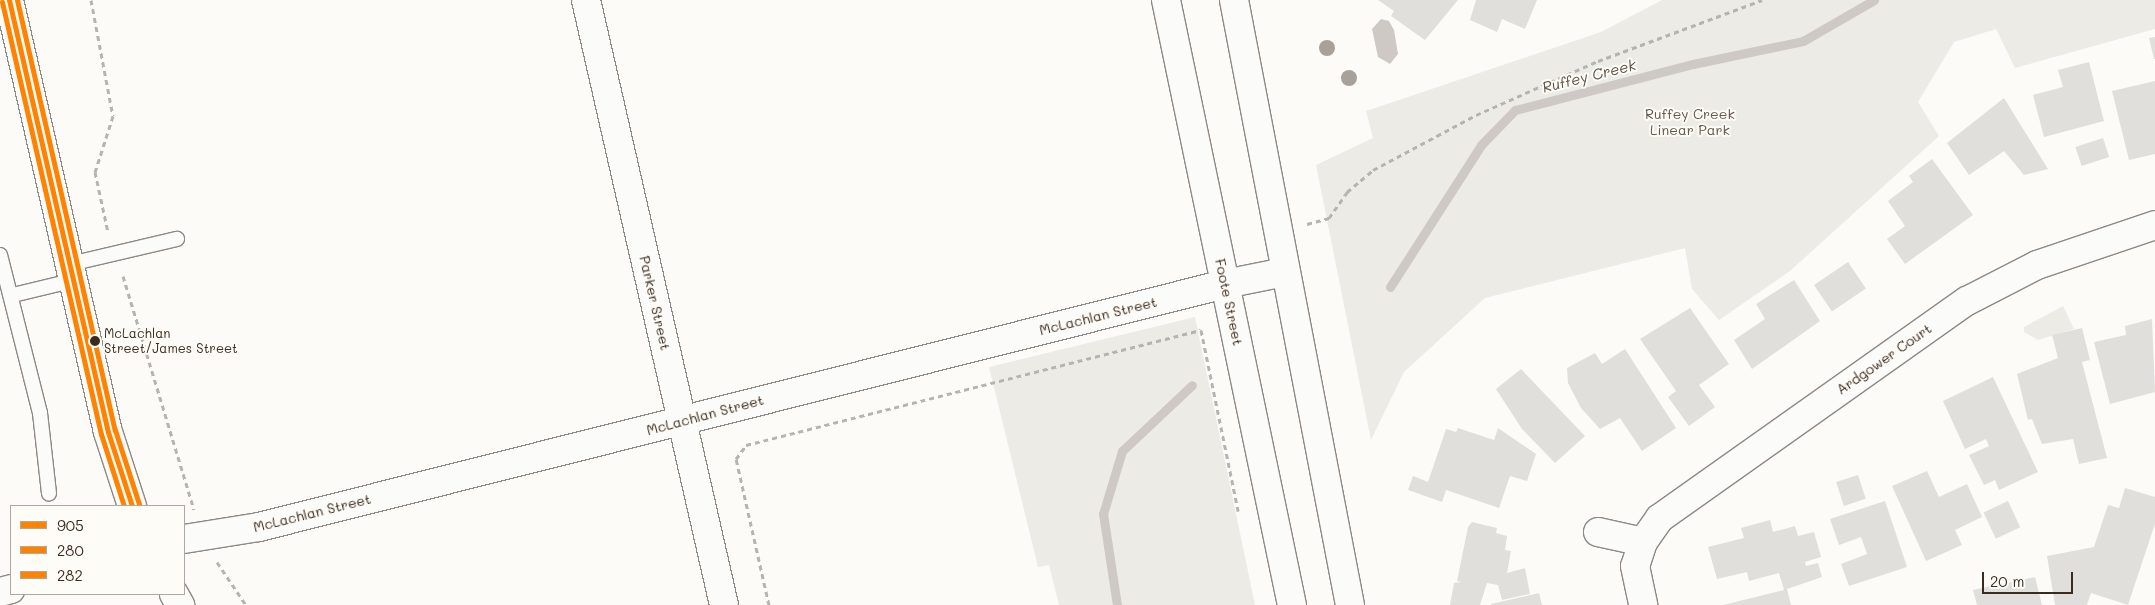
<!DOCTYPE html>
<style>
body{margin:0}
#map{position:relative;width:2155px;height:605px;overflow:hidden;background:#fcfbf8;font-family:Mali,sans-serif}
div>[style]{position:absolute}
.green>*{inset:0;background:#edebe6}
.water>*{inset:0;background:#cec9c4}
.stream>*{height:9px;margin:-4.5px;padding:0 4.5px;transform-origin:4.5px;border-radius:4.5px;background:#cec9c4}
.building>*{inset:0;background:#e0dfdc;transform-origin:0 0}
.path>*{height:3px;margin-top:-1.5px;transform-origin:0;background:repeating-linear-gradient(90deg,#b6b4b1 0 5px,transparent 0 9px)}
.roads{filter:drop-shadow(1px 0 #8d8985) drop-shadow(-1px 0 #8d8985) drop-shadow(0 1px #8d8985) drop-shadow(0 -1px #8d8985)}
.service>*{height:14px;margin:-7px;padding:0 7px;transform-origin:7px;border-radius:7px;background:#fbfbf9}
.minor>*{height:28px;margin:-14px;padding:0 14px;transform-origin:14px;border-radius:14px;background:#fbfbf9}
.secondary>*{height:28px;margin:-14px;padding:0 14px;transform-origin:14px;border-radius:14px;background:#fbfbf9}
.primary>*{height:28px;margin:-14px;padding:0 14px;transform-origin:14px;border-radius:14px;background:#fbfbf9}
.bus-1>*{height:5px;margin:-2.5px;padding:0 2.5px;transform-origin:2.5px;border-radius:2.5px;background:#ff8200}
.bus-2>*{height:5px;margin:-2.5px;padding:0 2.5px;transform-origin:2.5px;border-radius:2.5px;background:#ff8200}
.bus-3>*{height:5px;margin:-2.5px;padding:0 2.5px;transform-origin:2.5px;border-radius:2.5px;background:#ff8200}
.trees>*{width:16px;height:16px;margin:-8px;border-radius:50%;background:#a8a199}
.dots>*{width:14px;height:14px;translate:-50% -50%;box-sizing:border-box;border:2px solid #fdfcf7;border-radius:50%}
span{translate:-50% -50%;white-space:nowrap;text-align:center;line-height:1.15;-webkit-text-stroke:4px #fdfcf7;paint-order:stroke}
.bus-label{font-size:13px;color:#3b2a1e}
.left{translate:0 -50%;text-align:left}
.park-label{font-size:14px;color:#64574c}
.street-label{font-size:14px;color:#3b2a1e}
.water-label{font-size:15px;color:#615349;font-style:italic}
.legend{position:absolute;left:10px;top:505px;width:175px;height:90px;box-sizing:border-box;background:#fdfcf7;border:1px solid #afa8a0;margin:0;padding:6px 9px;list-style:none;font-size:15px;color:#3b2a1e}
.legend li{display:flex;align-items:center;gap:10px;height:25px}
.legend b{width:25px;border:1px solid #afa8a0}
.scale{position:absolute;left:1982px;top:572px;width:91px;height:22px;box-sizing:border-box;border:2px solid #3b2a1e;border-top:0;padding-left:6px;font-size:15px;line-height:18px;white-space:nowrap;color:#3b2a1e;-webkit-text-stroke:4px #fdfcf7;paint-order:stroke}
</style>
<div id="map">
<div class="green">
<i style="clip-path:polygon(1662px 0,2155px 0,2155px 29px,2015px 68px,1996px 29px,1954px 42px,1918px 102px,1939px 136px,1790px 271px,1719px 320px,1692px 289px,1685px 248px,1485px 298px,1404px 372px,1371px 440px,1316px 165px,1373px 138px,1366px 111px,1601px 32px)"></i>
<i style="clip-path:polygon(2063px 306px,2074px 329px,2038px 340px,2024px 332px,2024px 327px)"></i>
<i style="clip-path:polygon(1195px 317px,1255px 605px,1059px 605px,1049px 565px,1038px 567px,989px 367px)"></i>
</div>
<div class="water">
<i style="clip-path:polygon(1381px 19px,1389px 21px,1394px 30px,1398px 54px,1390px 64px,1378px 57px,1372px 29px)"></i>
</div>
<div class="stream">
<i style="left:1390px;top:287px;width:169px;rotate:-57.3deg"></i>
<i style="left:1481px;top:145px;width:49px;rotate:-45.8deg"></i>
<i style="left:1515px;top:110px;width:184px;rotate:-14.5deg"></i>
<i style="left:1693px;top:64px;width:112px;rotate:-11.8deg"></i>
<i style="left:1803px;top:41px;width:82px;rotate:-30deg"></i>
<i style="left:1117px;top:605px;width:92px;rotate:-98.7deg"></i>
<i style="left:1103px;top:514px;width:66px;rotate:-73.2deg"></i>
<i style="left:1122px;top:451px;width:96px;rotate:-43.3deg"></i>
</div>
<div class="building">
<i style="clip-path:polygon(1378px 0,1458px 0,1425px 40px,1391px 16px,1394px 11px)"></i>
<i style="clip-path:polygon(1476px 0,1537px 0,1525px 29px,1502px 19px,1497px 32px,1470px 20px)"></i>
<i style="clip-path:polygon(2155px 37px,2155px 59px,2154px 59px,2149px 38px)"></i>
<i style="clip-path:polygon(2089px 62px,2104px 121px,2044px 137px,2033px 95px,2063px 87px,2058px 70px)"></i>
<i style="clip-path:polygon(2155px 81px,2155px 154px,2129px 160px,2112px 91px)"></i>
<i style="clip-path:polygon(2004px 98px,2048px 169px,2024px 175px,2004px 151px,1969px 175px,1947px 143px)"></i>
<i style="left:2103px;top:138px;width:20px;height:29px;rotate:72deg"></i>
<i style="clip-path:polygon(1932px 159px,1973px 215px,1905px 264px,1887px 239px,1905px 226px,1888px 201px,1913px 182px,1909px 176px)"></i>
<i style="left:1848px;top:262px;width:32px;height:41px;rotate:56deg"></i>
<i style="clip-path:polygon(1794px 280px,1820px 321px,1752px 369px,1734px 340px,1765px 319px,1756px 304px)"></i>
<i style="clip-path:polygon(1690px 308px,1729px 364px,1699px 385px,1715px 407px,1689px 426px,1668px 397px,1676px 391px,1640px 339px)"></i>
<i style="clip-path:polygon(2152px 319px,2155px 392px,2110px 404px,2094px 342px,2126px 335px,2125px 326px)"></i>
<i style="clip-path:polygon(2082px 328px,2090px 360px,2082px 362px,2107px 458px,2079px 464px,2073px 439px,2042px 444px,2032px 419px,2028px 420px,2017px 374px,2058px 358px,2052px 335px)"></i>
<i style="clip-path:polygon(1625px 349px,1676px 428px,1642px 451px,1620px 418px,1600px 429px,1581px 408px,1568px 383px,1567px 368px,1595px 353px,1602px 364px)"></i>
<i style="clip-path:polygon(1521px 369px,1585px 436px,1555px 463px,1522px 429px,1496px 389px)"></i>
<i style="clip-path:polygon(1993px 377px,2038px 472px,1999px 490px,1995px 480px,1984px 485px,1969px 455px,1989px 446px,1986px 439px,1965px 449px,1943px 401px)"></i>
<i style="clip-path:polygon(1458px 428px,1494px 440px,1498px 428px,1536px 454px,1527px 481px,1510px 476px,1499px 508px,1446px 490px,1442px 502px,1408px 490px,1413px 476px,1428px 482px,1446px 429px,1456px 432px)"></i>
<i style="clip-path:polygon(1927px 471px,1939px 497px,1967px 484px,1982px 517px,1955px 530px,1962px 545px,1926px 561px,1892px 486px)"></i>
<i style="left:1858px;top:475px;width:25px;height:23px;rotate:72deg"></i>
<i style="clip-path:polygon(2125px 488px,2155px 497px,2155px 524px,2128px 605px,2091px 593px,2087px 605px,2055px 605px,2047px 556px,2094px 547px,2108px 505px,2119px 508px)"></i>
<i style="clip-path:polygon(1885px 501px,1907px 567px,1849px 586px,1841px 564px,1867px 554px,1861px 537px,1839px 545px,1830px 519px)"></i>
<i style="left:2008px;top:501px;width:29px;height:27px;rotate:65deg"></i>
<i style="clip-path:polygon(1770px 520px,1773px 532px,1795px 526px,1798px 536px,1814px 532px,1821px 557px,1805px 562px,1806px 566px,1818px 563px,1822px 577px,1787px 589px,1791px 605px,1723px 605px,1784px 590px,1779px 573px,1749px 581px,1747px 572px,1717px 579px,1708px 547px,1744px 538px,1741px 528px)"></i>
<i style="clip-path:polygon(1472px 522px,1497px 528px,1496px 533px,1507px 536px,1505px 550px,1511px 551px,1507px 573px,1525px 568px,1530px 594px,1502px 600px,1498px 585px,1487px 583px,1480px 605px,1450px 605px,1454px 583px,1461px 582px,1457px 581px,1468px 527px)"></i>
<i style="clip-path:polygon(2035px 577px,2042px 605px,1977px 605px,1973px 590px)"></i>
<i style="clip-path:polygon(1539px 593px,1542px 605px,1491px 605px,1491px 604px)"></i>
</div>
<div class="path">
<i style="left:91px;top:0;width:118px;rotate:79.3deg"></i>
<i style="left:113px;top:116px;width:59px;rotate:107.8deg"></i>
<i style="left:95px;top:172px;width:61px;rotate:77.8deg"></i>
<i style="left:1307px;top:224px;width:23px;rotate:-15deg"></i>
<i style="left:1329px;top:218px;width:32px;rotate:-55deg"></i>
<i style="left:1347px;top:192px;width:34px;rotate:-40deg"></i>
<i style="left:1373px;top:170px;width:117px;rotate:-28.1deg"></i>
<i style="left:1476px;top:115px;width:133px;rotate:-23.9deg"></i>
<i style="left:1598px;top:61px;width:175px;rotate:-20.4deg"></i>
<i style="left:123px;top:276px;width:244px;rotate:73.1deg"></i>
<i style="left:217px;top:562px;width:52px;rotate:56deg"></i>
<i style="left:769px;top:605px;width:150px;rotate:-102.7deg"></i>
<i style="left:736px;top:459px;width:17px;rotate:-54deg"></i>
<i style="left:746px;top:445px;width:469px;rotate:-14.2deg"></i>
<i style="left:1201px;top:330px;width:185px;rotate:78.4deg"></i>
</div>
<div class="roads">
<div class="service">
<i style="left:0;top:255px;width:163px;rotate:75.8deg"></i>
<i style="left:40px;top:413px;width:81px;rotate:83.6deg"></i>
<i style="left:70px;top:264px;width:110px;rotate:-13.2deg"></i>
<i style="left:13px;top:295px;width:64px;rotate:-13.6deg"></i>
</div>
<div class="minor">
<i style="left:586px;top:0;width:621px;rotate:77.15deg"></i>
<i style="left:1598px;top:532px;width:46px;rotate:12.5deg"></i>
<i style="left:1643px;top:542px;width:25px;rotate:108deg"></i>
<i style="left:1635px;top:566px;width:40px;rotate:78deg"></i>
<i style="left:184px;top:539px;width:76px;rotate:-9.1deg"></i>
<i style="left:259px;top:527px;width:996px;rotate:-14.12deg"></i>
<i style="left:1643px;top:542px;width:29px;rotate:-55deg"></i>
<i style="left:1660px;top:518px;width:376px;rotate:-35.3deg"></i>
<i style="left:1967px;top:301px;width:79px;rotate:-27.2deg"></i>
<i style="left:2037px;top:265px;width:125px;rotate:-18.7deg"></i>
<i style="left:0;top:592px;width:11px;rotate:-15deg"></i>
</div>
<div class="secondary">
<i style="left:9px;top:0;width:443px;rotate:77.1deg"></i>
<i style="left:108px;top:432px;width:78px;rotate:72deg"></i>
<i style="left:174px;top:594px;width:13px;rotate:61deg"></i>
</div>
<div class="primary">
<i style="left:1166px;top:0;width:618px;rotate:78.24deg"></i>
<i style="left:1234px;top:0;width:616px;rotate:79.15deg"></i>
<i style="left:1225px;top:284px;width:61px;rotate:-11.3deg"></i>
</div>
</div>
<div class="bus-1">
<i style="left:9px;top:0;width:443px;rotate:77.1deg"></i>
<i style="left:108px;top:432px;width:78px;rotate:72deg"></i>
</div>
<div class="bus-2">
<i style="left:2px;top:2px;width:443px;rotate:77.1deg"></i>
<i style="left:101px;top:434px;width:76px;rotate:72.3deg"></i>
</div>
<div class="bus-3">
<i style="left:17px;top:0;width:441px;rotate:77.2deg"></i>
<i style="left:115px;top:430px;width:78px;rotate:72deg"></i>
</div>
<div class="trees">
<i style="left:1327px;top:48px"></i>
<i style="left:1349px;top:78px"></i>
</div>
<div class="dots">
<i style="left:95px;top:341px;background:#3b2a1e"></i>
</div>
<div class="bus-label">
<span class="left" style="left:104px;top:341px">McLachlan<br>Street/James Street</span>
</div>
<div class="park-label">
<span style="left:1690px;top:122px">Ruffey Creek<br>Linear Park</span>
</div>
<div class="street-label">
<span style="left:1229px;top:302px;rotate:78deg">Foote Street</span>
<span style="left:655px;top:303px;rotate:77deg">Parker Street</span>
<span style="left:1098px;top:316px;rotate:-14deg">McLachlan Street</span>
<span style="left:1884px;top:359px;rotate:-35deg">Ardgower Court</span>
<span style="left:705px;top:415px;rotate:-15deg">McLachlan Street</span>
<span style="left:312px;top:513px;rotate:-14deg">McLachlan Street</span>
</div>
<div class="water-label">
<span style="left:1589px;top:76px;rotate:-14deg">Ruffey Creek</span>
</div>
<ul class="legend">
<li><b style="height:6px;background:#ff8200"></b>905</li>
<li><b style="height:6px;background:#ff8200"></b>280</li>
<li><b style="height:6px;background:#ff8200"></b>282</li>
</ul>
<div class="scale">20 m</div>
</div>
